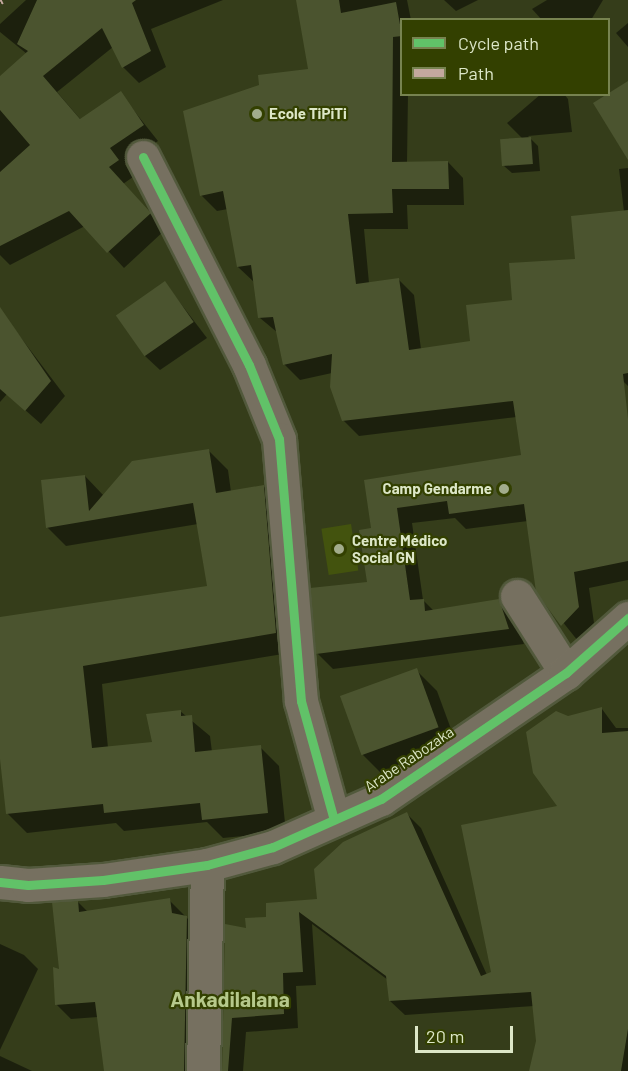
<!DOCTYPE html>
<meta charset="utf-8">
<style>
body{margin:0}
#map{position:relative;width:628px;height:1071px;overflow:hidden;background:#353d1a;font-family:Barlow,sans-serif}
div>[style]{position:absolute}
.built>*{inset:0;background:#43530e;transform-origin:0 0}
.shadow>*{inset:0;background:#0007}
.building>*{inset:0;background:#4b542f;transform-origin:0 0}
.roads{filter:drop-shadow(2px 0 #52593c) drop-shadow(-2px 0 #52593c) drop-shadow(0 2px #52593c) drop-shadow(0 -2px #52593c)}
.minor>*{height:33px;margin:-16.5px;padding:0 16.5px;transform-origin:16.5px;border-radius:16.5px;background:#767060}
.quiet>*{height:8px;margin-top:-4px;transform-origin:0;background:repeating-linear-gradient(90deg,#c3a89e 0 15px,transparent 0 23px)}
.cycleway>*{height:9px;margin:-4.5px;padding:0 4.5px;transform-origin:4.5px;border-radius:4.5px;background:#61c268}
.dots>*{width:16px;height:16px;translate:-50% -50%;box-sizing:border-box;border:3px solid #334000;border-radius:50%}
span{translate:-50% -50%;white-space:nowrap;text-align:center;line-height:1.15;-webkit-text-stroke:4.5px #334000;paint-order:stroke}
.poi-label{font-size:15px;color:#dde7c8;font-weight:700}
.left{translate:0 -50%;text-align:left}
.right{translate:-100% -50%;text-align:right}
.street-label{font-size:15px;color:#dde7c8}
.district-label{font-size:21px;color:#b6c98b;font-weight:700}
.legend{position:absolute;left:400px;top:18px;width:210px;height:78px;box-sizing:border-box;background:#334000;border:2px solid #778350;margin:0;padding:8px 10px;list-style:none;font-size:18px;color:#dde7c8}
.legend li{display:flex;align-items:center;gap:12px;height:30px}
.legend b{width:30px;border:2px solid #778350}
.scale{position:absolute;left:415px;top:1026px;width:98px;height:27px;box-sizing:border-box;border:3px solid #dde7c8;border-top:0;padding-left:8px;font-size:18px;line-height:21px;white-space:nowrap;color:#dde7c8;-webkit-text-stroke:4px #334000;paint-order:stroke}
</style>
<div id="map">
<div class="built">
<i style="left:351px;top:524px;width:47px;height:30px;rotate:81deg"></i>
</div>
<div class="shadow">
<i style="clip-path:polygon(26px 0,223px 0,151px 29px,166px 67px,139px 83px,123px 67px,113px 47px,57px 92px,81px 120px,120px 93px,158px 141px,125px 164px,133px 177px,123px 184px,165px 230px,124px 268px,85px 226px,10px 265px,0 255px,0 78px,27px 54px,0 32px,0 24px)"></i>
<i style="clip-path:polygon(298px 0,407px 0,411px 20px,402px 20px,402px 94px,408px 94px,407px 163px,448px 162px,463px 178px,464px 205px,407px 205px,408px 229px,364px 229px,369px 283px,398px 279px,414px 295px,421px 349px,471px 342px,513px 302px,577px 260px,624px 212px,619px 169px,628px 168px,628px 386px,617px 375px,628px 427px,628px 580px,589px 588px,594px 623px,578px 641px,538px 591px,528px 521px,466px 529px,455px 518px,412px 523px,423px 600px,434px 611px,498px 601px,514px 617px,524px 644px,333px 669px,317px 653px,369px 583px,373px 529px,366px 481px,523px 456px,517px 417px,359px 436px,343px 420px,332px 373px,300px 380px,284px 364px,278px 333px,260px 318px,254px 282px,238px 267px,228px 209px,217px 211px,201px 195px,310px 70px)"></i>
<i style="clip-path:polygon(444px 0,478px 0,456px 11px)"></i>
<i style="clip-path:polygon(547px 0,603px 0,591px 20px,542px 20px,532px 9px)"></i>
<i style="clip-path:polygon(628px 23px,628px 47px,616px 33px)"></i>
<i style="clip-path:polygon(541px 94px,564px 94px,568px 99px,572px 132px,528px 136px,538px 146px,540px 171px,512px 173px,504px 166px,523px 139px,507px 123px)"></i>
<i style="clip-path:polygon(165px 283px,207px 338px,160px 370px,145px 356px)"></i>
<i style="clip-path:polygon(9px 322px,65px 396px,41px 424px,7px 394px,0 402px,0 328px)"></i>
<i style="clip-path:polygon(209px 451px,228px 470px,231px 492px,264px 487px,282px 506px,295px 652px,102px 684px,108px 748px,153px 744px,180px 711px,210px 736px,212px 752px,260px 747px,279px 766px,286px 832px,223px 838px,207px 822px,124px 831px,116px 823px,27px 833px,8px 814px,0 745px,0 619px,208px 587px,198px 524px,66px 546px,47px 527px,85px 476px,104px 496px)"></i>
<i style="clip-path:polygon(416px 670px,437px 691px,458px 748px,383px 775px,362px 754px)"></i>
<i style="clip-path:polygon(602px 709px,616px 728px,628px 728px,628px 1071px,530px 1071px,537px 1041px,534px 1006px,405px 1015px,390px 1001px,388px 980px,312px 924px,316px 985px,296px 986px,298px 1028px,246px 1032px,243px 1071px,223px 1071px,226px 926px,247px 930px,319px 901px,407px 814px,421px 828px,487px 975px,492px 973px,560px 807px,568px 718px)"></i>
<i style="clip-path:polygon(169px 900px,201px 932px,198px 1071px,106px 1071px,98px 1017px,71px 1019px,57px 1005px,78px 902px,88px 912px)"></i>
<i style="clip-path:polygon(0 944px,24px 955px,38px 969px,0 1050px)"></i>
<i style="clip-path:polygon(0 1056px,32px 1071px,0 1071px)"></i>
</div>
<div class="building">
<i style="clip-path:polygon(37px 0,136px 0,132px 3px,151px 51px,122px 68px,102px 28px,43px 76px,80px 119px,121px 91px,144px 125px,110px 148px,119px 160px,109px 167px,151px 213px,107px 253px,69px 211px,0 246px,0 172px,30px 145px,0 110px,0 76px,28px 51px,17px 44px)"></i>
<i style="clip-path:polygon(296px 0,339px 0,341px 13px,396px 2px,402px 36px,393px 37px,392px 162px,448px 161px,449px 189px,392px 189px,393px 213px,348px 214px,356px 284px,399px 278px,409px 350px,470px 341px,466px 305px,512px 300px,509px 263px,575px 259px,571px 216px,628px 210px,628px 373px,623px 374px,628px 419px,628px 561px,574px 572px,579px 607px,561px 626px,536px 592px,524px 504px,449px 514px,447px 501px,397px 508px,410px 600px,424px 599px,425px 611px,499px 599px,509px 629px,316px 654px,310px 588px,367px 582px,359px 530px,371px 528px,364px 480px,521px 455px,513px 401px,342px 421px,330px 387px,332px 354px,283px 365px,273px 317px,258px 318px,251px 265px,237px 267px,223px 191px,200px 196px,183px 111px,259px 85px,258px 75px,308px 69px)"></i>
<i style="clip-path:polygon(628px 81px,628px 160px,593px 103px)"></i>
<i style="left:531px;top:137px;width:27px;height:31px;rotate:86deg"></i>
<i style="left:165px;top:281px;width:50px;height:60px;rotate:55deg"></i>
<i style="clip-path:polygon(0 307px,51px 381px,25px 411px,0 389px)"></i>
<i style="clip-path:polygon(209px 449px,216px 493px,264px 485px,276px 633px,83px 666px,92px 748px,152px 742px,146px 714px,181px 710px,181px 716px,192px 715px,195px 752px,261px 745px,268px 813px,202px 820px,200px 803px,104px 813px,103px 804px,6px 814px,0 759px,0 617px,207px 586px,193px 503px,46px 528px,41px 480px,85px 475px,89px 511px,132px 461px)"></i>
<i style="left:417px;top:668px;width:63px;height:82px;rotate:70deg"></i>
<i style="clip-path:polygon(602px 707px,602px 733px,628px 731px,628px 1029px,621px 1071px,529px 1071px,536px 1041px,531px 992px,389px 1001px,386px 976px,299px 912px,303px 972px,283px 973px,284px 1014px,232px 1018px,228px 1071px,222px 1071px,225px 924px,246px 928px,245px 918px,266px 917px,266px 903px,317px 899px,314px 869px,343px 842px,407px 812px,481px 976px,491px 972px,461px 825px,557px 806px,533px 773px,526px 732px,556px 711px,568px 716px)"></i>
<i style="clip-path:polygon(170px 898px,172px 913px,187px 916px,184px 1071px,104px 1071px,95px 1002px,55px 1005px,53px 967px,59px 969px,52px 902px,78px 900px,79px 912px)"></i>
</div>
<div class="roads">
<div class="minor">
<i style="left:143px;top:157px;width:233px;rotate:63deg"></i>
<i style="left:249px;top:365px;width:80px;rotate:67.9deg"></i>
<i style="left:279px;top:439px;width:263px;rotate:85.2deg"></i>
<i style="left:301px;top:701px;width:123px;rotate:74.5deg"></i>
<i style="left:517px;top:596px;width:91px;rotate:57.5deg"></i>
<i style="left:0;top:882px;width:28px;rotate:6deg"></i>
<i style="left:28px;top:885px;width:75px;rotate:-3.8deg"></i>
<i style="left:103px;top:880px;width:105px;rotate:-8.2deg"></i>
<i style="left:207px;top:865px;width:68px;rotate:-15.3deg"></i>
<i style="left:273px;top:847px;width:118px;rotate:-24deg"></i>
<i style="left:381px;top:799px;width:224px;rotate:-34.3deg"></i>
<i style="left:566px;top:673px;width:83px;rotate:-41.6deg"></i>
<i style="left:203px;top:1071px;width:206px;rotate:-88.9deg"></i>
</div>
</div>
<div class="quiet">
<i style="left:0;top:1px;width:2px;rotate:-27deg"></i>
</div>
<div class="cycleway">
<i style="left:143px;top:157px;width:233px;rotate:63deg"></i>
<i style="left:249px;top:365px;width:80px;rotate:67.9deg"></i>
<i style="left:279px;top:439px;width:263px;rotate:85.2deg"></i>
<i style="left:301px;top:701px;width:123px;rotate:74.5deg"></i>
<i style="left:0;top:882px;width:28px;rotate:6deg"></i>
<i style="left:28px;top:885px;width:75px;rotate:-3.8deg"></i>
<i style="left:103px;top:880px;width:105px;rotate:-8.2deg"></i>
<i style="left:207px;top:865px;width:68px;rotate:-15.3deg"></i>
<i style="left:273px;top:847px;width:118px;rotate:-24deg"></i>
<i style="left:381px;top:799px;width:224px;rotate:-34.3deg"></i>
<i style="left:566px;top:673px;width:83px;rotate:-41.6deg"></i>
</div>
<div class="dots">
<i style="left:257px;top:114px;background:#a2ac8b"></i>
<i style="left:504px;top:489px;background:#a2ac8b"></i>
<i style="left:339px;top:549px;background:#a2ac8b"></i>
</div>
<div class="poi-label">
<span class="left" style="left:269px;top:114px">Ecole TiPiTi</span>
<span class="right" style="left:492px;top:489px">Camp Gendarme</span>
<span class="left" style="left:352px;top:549px">Centre Médico<br>Social GN</span>
</div>
<div class="street-label">
<span style="left:409px;top:759px;rotate:-34deg">Arabe Rabozaka</span>
</div>
<div class="district-label">
<span style="left:230px;top:999px">Ankadilalana</span>
</div>
<ul class="legend">
<li><b style="height:8px;background:#61c268"></b>Cycle path</li>
<li><b style="height:8px;background:#c3a89e"></b>Path</li>
</ul>
<div class="scale">20 m</div>
</div>
